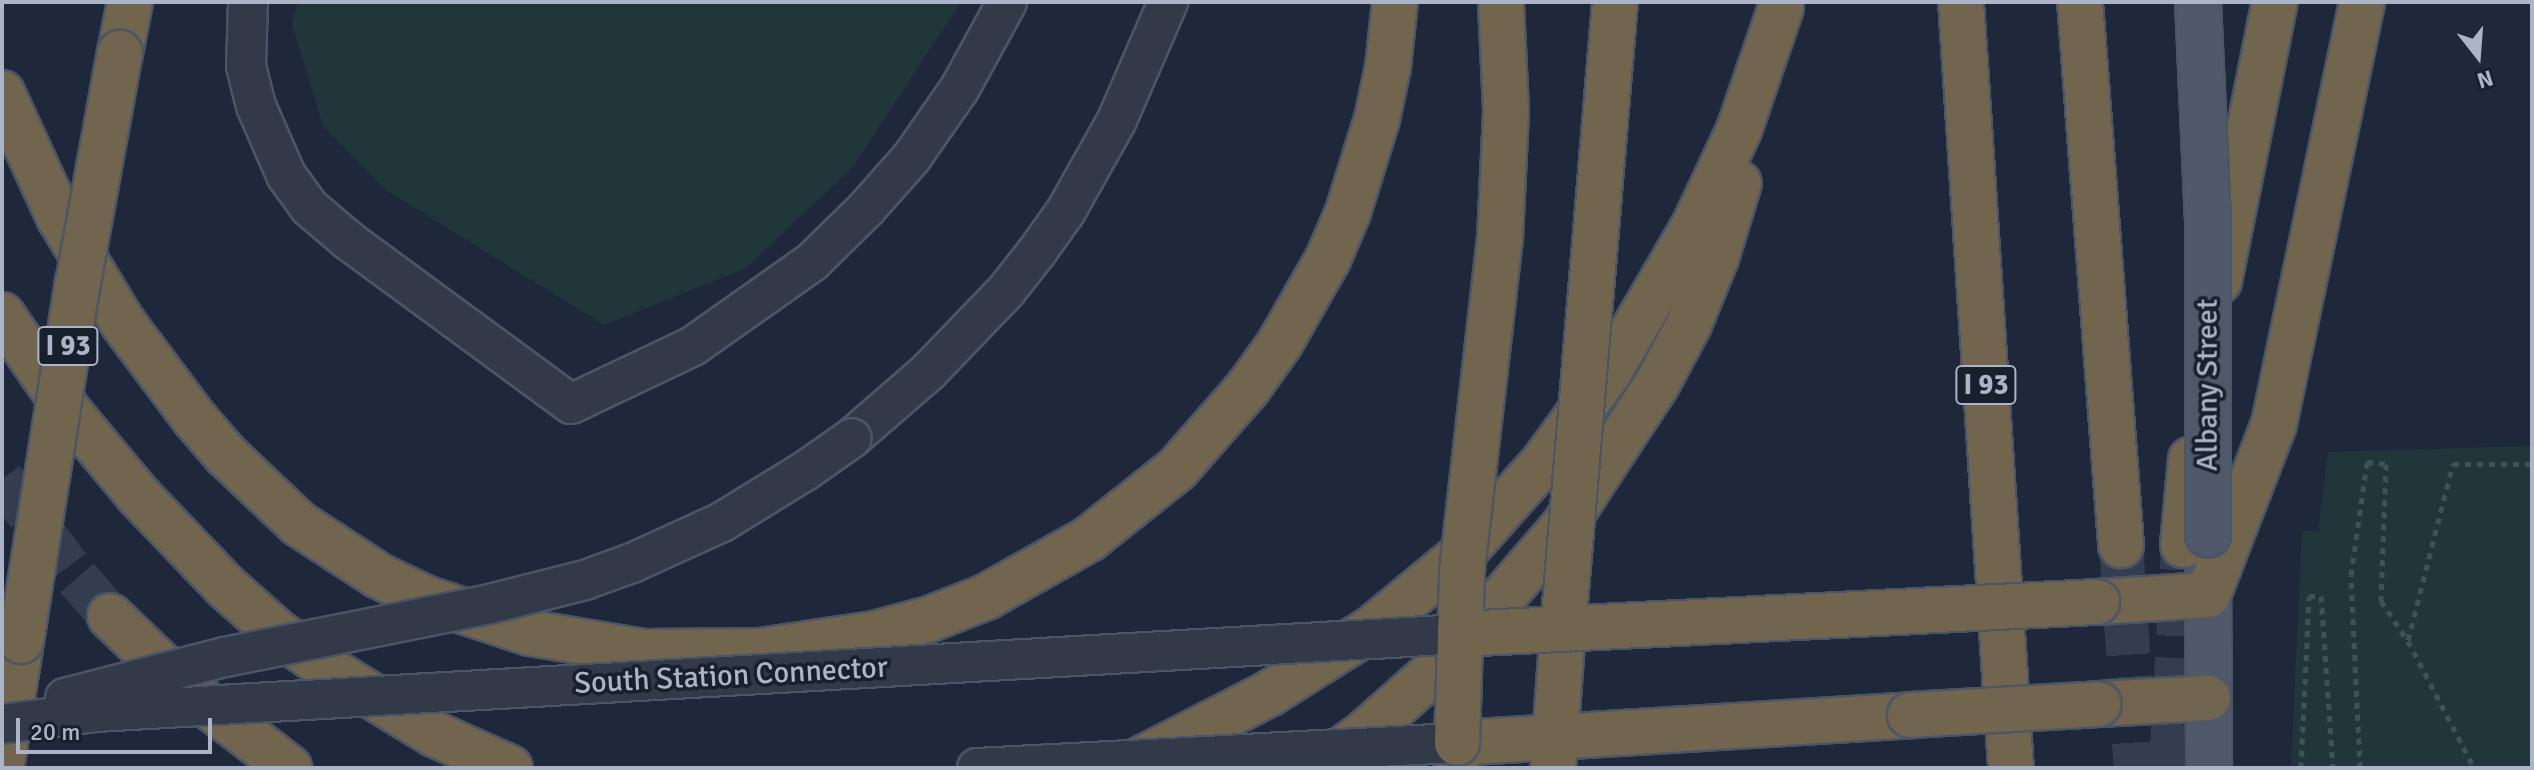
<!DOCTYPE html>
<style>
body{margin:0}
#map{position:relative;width:2534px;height:770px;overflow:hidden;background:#1e283a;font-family:Signika,sans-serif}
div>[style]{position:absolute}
.green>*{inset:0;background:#20363b}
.motorway-tunnel>*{height:44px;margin-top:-22px;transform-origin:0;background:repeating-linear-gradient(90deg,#333d4f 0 44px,transparent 0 66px)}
.path>*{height:5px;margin-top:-2.5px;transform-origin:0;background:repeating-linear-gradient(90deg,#3e5358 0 6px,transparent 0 12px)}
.roads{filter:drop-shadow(2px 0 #4c5565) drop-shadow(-2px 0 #4c5565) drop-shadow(0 2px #4c5565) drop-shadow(0 -2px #4c5565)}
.service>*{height:38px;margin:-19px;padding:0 19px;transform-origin:19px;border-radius:19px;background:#323a4a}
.primary>*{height:44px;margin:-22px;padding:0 22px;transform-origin:22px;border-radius:22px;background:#4f596a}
.motorway>*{height:44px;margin:-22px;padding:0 22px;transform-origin:22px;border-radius:22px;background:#71654e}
.bridges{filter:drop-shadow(2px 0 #4c5565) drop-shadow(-2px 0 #4c5565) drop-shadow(0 2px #4c5565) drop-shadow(0 -2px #4c5565)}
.service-bridge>*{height:38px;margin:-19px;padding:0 19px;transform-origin:19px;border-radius:19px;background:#323a4a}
.primary-bridge>*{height:44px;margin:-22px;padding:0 22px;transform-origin:22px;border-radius:22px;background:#4f596a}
.motorway-bridge>*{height:44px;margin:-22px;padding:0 22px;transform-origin:22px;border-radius:22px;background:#71654e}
span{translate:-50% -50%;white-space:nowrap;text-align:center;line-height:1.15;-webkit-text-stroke:7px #18202e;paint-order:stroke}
.shield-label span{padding:2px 6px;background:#18202e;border:2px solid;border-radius:6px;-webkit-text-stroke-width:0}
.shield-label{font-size:28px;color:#acb5c7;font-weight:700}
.street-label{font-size:30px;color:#acb5c7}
.frame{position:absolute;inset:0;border:4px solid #acb5c7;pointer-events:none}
.north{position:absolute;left:2438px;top:16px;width:80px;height:80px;-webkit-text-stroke:6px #18202e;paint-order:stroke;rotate:163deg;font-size:22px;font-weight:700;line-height:32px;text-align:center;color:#acb5c7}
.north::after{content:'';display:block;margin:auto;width:28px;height:36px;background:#acb5c7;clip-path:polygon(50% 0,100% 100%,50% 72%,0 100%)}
.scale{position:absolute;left:16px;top:718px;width:196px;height:36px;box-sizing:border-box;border:4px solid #acb5c7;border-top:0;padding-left:10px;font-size:24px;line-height:28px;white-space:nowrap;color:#acb5c7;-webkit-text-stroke:6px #18202e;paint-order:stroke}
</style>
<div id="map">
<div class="green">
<i style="clip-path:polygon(298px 2px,961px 2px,853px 167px,746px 268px,604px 325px,386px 190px,323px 126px,292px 24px)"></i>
<i style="clip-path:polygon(2532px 446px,2532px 768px,2291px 768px,2302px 531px,2318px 531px,2328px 452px)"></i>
</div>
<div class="motorway-tunnel">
<i style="left:2px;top:479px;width:124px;rotate:52.9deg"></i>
<i style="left:77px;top:578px;width:50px;rotate:49deg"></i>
<i style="left:2121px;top:545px;width:224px;rotate:86.2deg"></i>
<i style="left:2171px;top:768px;width:223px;rotate:-86.9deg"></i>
</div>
<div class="path">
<i style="left:2408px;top:640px;width:182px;rotate:-75.7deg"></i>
<i style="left:2453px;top:464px;width:79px"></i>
<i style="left:2301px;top:768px;width:172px;rotate:-87.3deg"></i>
<i style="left:2309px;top:596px;width:12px"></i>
<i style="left:2321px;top:596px;width:172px;rotate:86deg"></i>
<i style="left:2360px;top:768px;width:193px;rotate:-92.7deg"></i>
<i style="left:2351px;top:575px;width:114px;rotate:-81.9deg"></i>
<i style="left:2367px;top:462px;width:19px;rotate:6deg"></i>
<i style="left:2386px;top:464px;width:137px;rotate:92.1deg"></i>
<i style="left:2381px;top:601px;width:48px;rotate:56deg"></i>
<i style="left:2408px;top:641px;width:143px;rotate:62.5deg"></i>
</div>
<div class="roads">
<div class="service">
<i style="left:248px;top:2px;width:64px;rotate:91.8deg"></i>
<i style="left:246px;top:66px;width:41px;rotate:76deg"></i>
<i style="left:256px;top:106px;width:75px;rotate:66.5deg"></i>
<i style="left:286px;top:175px;width:39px;rotate:54deg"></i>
<i style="left:309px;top:207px;width:52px;rotate:40.4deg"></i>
<i style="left:349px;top:241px;width:275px;rotate:36.3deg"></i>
<i style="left:571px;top:404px;width:135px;rotate:-25.4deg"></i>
<i style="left:693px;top:346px;width:146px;rotate:-35.2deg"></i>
<i style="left:812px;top:262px;width:76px;rotate:-44.5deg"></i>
<i style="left:866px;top:209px;width:69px;rotate:-48.5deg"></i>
<i style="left:912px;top:157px;width:84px;rotate:-55.2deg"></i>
<i style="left:960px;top:88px;width:98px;rotate:-61.3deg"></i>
<i style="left:852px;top:438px;width:102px;rotate:-41deg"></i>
<i style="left:929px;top:371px;width:111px;rotate:-46.1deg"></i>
<i style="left:1006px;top:291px;width:48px;rotate:-51.7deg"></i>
<i style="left:1036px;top:253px;width:52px;rotate:-54.5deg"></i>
<i style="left:1066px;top:211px;width:104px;rotate:-60.7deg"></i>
<i style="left:1117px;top:120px;width:129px;rotate:-66.6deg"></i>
</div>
<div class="primary">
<i style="left:2208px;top:558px;width:210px;rotate:89.7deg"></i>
</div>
<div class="motorway">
<i style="left:1961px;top:2px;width:768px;rotate:86.27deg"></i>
<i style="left:2080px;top:2px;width:545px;rotate:85.68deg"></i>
<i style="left:120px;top:53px;width:52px;rotate:-78.9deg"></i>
<i style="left:2px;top:93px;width:136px;rotate:65.3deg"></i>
<i style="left:59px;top:217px;width:124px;rotate:58.9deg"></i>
<i style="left:123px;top:323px;width:119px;rotate:53.2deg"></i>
<i style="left:194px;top:418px;width:49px;rotate:49.1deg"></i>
<i style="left:226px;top:455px;width:100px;rotate:43.4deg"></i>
<i style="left:299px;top:524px;width:95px;rotate:33deg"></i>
<i style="left:379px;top:576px;width:53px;rotate:25.6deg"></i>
<i style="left:427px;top:599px;width:108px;rotate:18.3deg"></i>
<i style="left:530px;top:633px;width:117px;rotate:9.4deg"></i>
<i style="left:645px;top:652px;width:115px;rotate:-0.5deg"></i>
<i style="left:760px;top:651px;width:115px;rotate:-8.5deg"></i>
<i style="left:874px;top:634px;width:58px;rotate:-15deg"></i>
<i style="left:930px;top:619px;width:60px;rotate:-21.4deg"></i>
<i style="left:986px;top:597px;width:118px;rotate:-29.4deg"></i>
<i style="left:1089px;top:539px;width:112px;rotate:-38.5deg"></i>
<i style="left:1177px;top:469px;width:108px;rotate:-48.8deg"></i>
<i style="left:1248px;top:388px;width:55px;rotate:-54.6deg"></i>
<i style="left:1280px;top:343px;width:97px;rotate:-60.3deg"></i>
<i style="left:1328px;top:259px;width:51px;rotate:-66.9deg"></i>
<i style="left:1348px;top:212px;width:97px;rotate:-72.7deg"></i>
<i style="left:1377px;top:119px;width:53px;rotate:-78.1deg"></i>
<i style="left:1388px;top:67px;width:65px;rotate:-83.9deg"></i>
<i style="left:2219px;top:281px;width:285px;rotate:-78.7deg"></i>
<i style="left:2px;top:315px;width:118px;rotate:55.4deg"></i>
<i style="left:69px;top:412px;width:109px;rotate:50.2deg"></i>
<i style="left:139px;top:496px;width:124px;rotate:46.3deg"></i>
<i style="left:225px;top:586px;width:71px;rotate:41.6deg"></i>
<i style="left:278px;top:633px;width:67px;rotate:35.3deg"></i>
<i style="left:333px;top:672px;width:119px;rotate:31.5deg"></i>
<i style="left:434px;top:734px;width:83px;rotate:24.1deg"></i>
<i style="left:2183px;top:545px;width:86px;rotate:-84.7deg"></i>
<i style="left:2097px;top:602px;width:111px;rotate:-3.6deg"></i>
<i style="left:2208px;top:595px;width:183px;rotate:-68.9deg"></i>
<i style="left:2274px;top:424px;width:431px;rotate:-78.2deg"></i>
<i style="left:110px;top:616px;width:103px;rotate:43.8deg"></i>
<i style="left:184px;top:687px;width:133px;rotate:37.6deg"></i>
<i style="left:2099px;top:704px;width:109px;rotate:-3.2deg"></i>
<i style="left:2px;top:763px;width:123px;rotate:-81.1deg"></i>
<i style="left:1132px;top:764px;width:155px;rotate:-27.2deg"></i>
<i style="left:1270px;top:693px;width:120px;rotate:-32.1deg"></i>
<i style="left:1372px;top:629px;width:116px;rotate:-39.7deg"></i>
<i style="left:1461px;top:555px;width:123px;rotate:-48.3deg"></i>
<i style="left:1543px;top:463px;width:112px;rotate:-54deg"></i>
<i style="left:1609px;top:372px;width:169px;rotate:-59.8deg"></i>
<i style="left:1694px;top:226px;width:106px;rotate:-64.9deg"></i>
<i style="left:1739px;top:130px;width:130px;rotate:-71.1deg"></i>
<i style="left:1323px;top:764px;width:52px;rotate:-36.4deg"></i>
<i style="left:1365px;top:733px;width:118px;rotate:-41.6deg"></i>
<i style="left:1453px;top:655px;width:170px;rotate:-49.3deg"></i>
<i style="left:1564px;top:526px;width:170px;rotate:-56.8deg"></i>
<i style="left:1657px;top:384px;width:68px;rotate:-61.9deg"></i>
<i style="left:1689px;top:324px;width:71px;rotate:-67.8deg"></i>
<i style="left:1716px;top:258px;width:78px;rotate:-73deg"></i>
<i style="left:1456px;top:768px;width:25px;rotate:-88deg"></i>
<i style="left:1457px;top:743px;width:454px;rotate:-3.5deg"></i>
<i style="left:1553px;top:768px;width:139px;rotate:-85.9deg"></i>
</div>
</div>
<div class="bridges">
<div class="service-bridge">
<i style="left:65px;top:698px;width:165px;rotate:-14.4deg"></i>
<i style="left:225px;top:657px;width:270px;rotate:-11.3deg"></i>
<i style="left:490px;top:604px;width:98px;rotate:-14.2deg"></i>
<i style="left:585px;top:580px;width:50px;rotate:-19.9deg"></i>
<i style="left:632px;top:563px;width:99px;rotate:-24.5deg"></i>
<i style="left:722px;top:522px;width:97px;rotate:-31.6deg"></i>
<i style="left:805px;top:471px;width:57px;rotate:-35.1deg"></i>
<i style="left:2px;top:724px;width:95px;rotate:-7.3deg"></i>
<i style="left:96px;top:712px;width:1366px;rotate:-3.27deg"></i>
<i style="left:977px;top:768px;width:481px;rotate:-3deg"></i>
</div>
<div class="primary-bridge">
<i style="left:2198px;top:2px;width:217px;rotate:87.4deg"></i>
<i style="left:2208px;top:219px;width:316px;rotate:90deg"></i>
</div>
<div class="motorway-bridge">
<i style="left:1563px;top:629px;width:629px;rotate:-85.26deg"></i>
<i style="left:1460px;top:634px;width:638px;rotate:-2.88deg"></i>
<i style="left:21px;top:641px;width:363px;rotate:-81deg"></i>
<i style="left:78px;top:283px;width:234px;rotate:-79.7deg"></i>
<i style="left:1910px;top:715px;width:189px;rotate:-3.3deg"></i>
<i style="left:1457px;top:743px;width:172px;rotate:-88.3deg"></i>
<i style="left:1462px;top:571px;width:334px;rotate:-83.5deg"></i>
<i style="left:1500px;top:239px;width:129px;rotate:-87.3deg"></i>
<i style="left:1506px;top:110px;width:108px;rotate:-92.7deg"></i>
</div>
</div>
<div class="shield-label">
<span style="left:68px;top:346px">I 93</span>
<span style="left:1986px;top:385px">I 93</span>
</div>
<div class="street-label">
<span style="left:2208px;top:385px;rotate:-90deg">Albany Street</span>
<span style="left:731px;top:676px;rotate:-3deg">South Station Connector</span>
</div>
<div class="frame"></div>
<div class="north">N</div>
<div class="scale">20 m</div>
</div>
